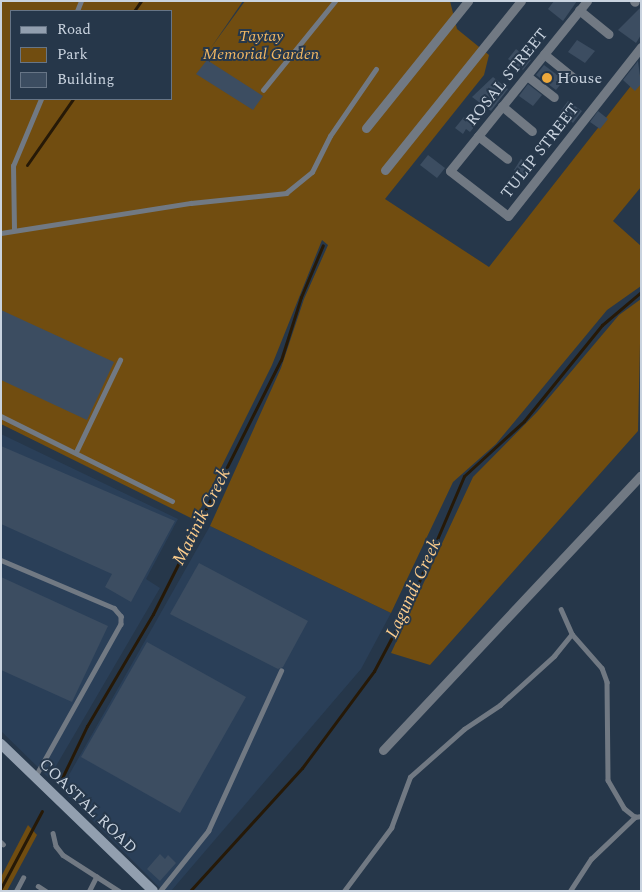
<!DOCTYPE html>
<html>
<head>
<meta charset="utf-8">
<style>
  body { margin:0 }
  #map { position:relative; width:642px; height:892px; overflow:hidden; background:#26374a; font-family:Spectral,serif }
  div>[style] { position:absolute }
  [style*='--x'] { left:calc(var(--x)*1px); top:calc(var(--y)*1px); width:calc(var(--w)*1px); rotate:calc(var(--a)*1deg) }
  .built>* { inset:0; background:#2a3f58 }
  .green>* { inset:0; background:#714d10 }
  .stream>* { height:3px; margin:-1.5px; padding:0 1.5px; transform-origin:1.5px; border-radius:1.5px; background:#261907 }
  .building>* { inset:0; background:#3c4d61 }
  .lane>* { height:4.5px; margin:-2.25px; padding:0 2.25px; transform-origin:2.25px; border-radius:2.25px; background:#717983 }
  .street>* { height:9px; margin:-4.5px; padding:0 4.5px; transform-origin:4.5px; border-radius:4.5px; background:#717983 }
  .secondary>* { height:10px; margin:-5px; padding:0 5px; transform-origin:5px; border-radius:5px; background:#929faf }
  .dots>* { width:14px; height:14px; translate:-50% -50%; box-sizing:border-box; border:2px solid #26374a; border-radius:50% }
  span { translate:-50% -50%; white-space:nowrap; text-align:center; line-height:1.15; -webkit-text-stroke:4px #26374a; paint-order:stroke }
  .park-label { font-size:16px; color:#f1b762; font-style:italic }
  .street-label { font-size:16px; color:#c9d3df }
  .poi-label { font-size:16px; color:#c9d3df }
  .left { translate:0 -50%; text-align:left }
  .water-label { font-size:18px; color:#fbcc8c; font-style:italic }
  .frame { position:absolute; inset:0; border:2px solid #c9d3df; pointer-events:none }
  .legend { position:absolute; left:10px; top:10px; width:162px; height:90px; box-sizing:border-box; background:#26374a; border:1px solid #677586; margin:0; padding:6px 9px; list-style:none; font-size:15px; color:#c9d3df }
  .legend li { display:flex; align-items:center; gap:10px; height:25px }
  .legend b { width:25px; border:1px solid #677586 }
</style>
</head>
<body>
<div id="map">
  <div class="built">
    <div style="clip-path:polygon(1px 434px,178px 519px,146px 579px,160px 588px,49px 778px,1px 731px)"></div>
    <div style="clip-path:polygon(210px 526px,391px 613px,361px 669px,171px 891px,163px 891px,61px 789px)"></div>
  </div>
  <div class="green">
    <div style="clip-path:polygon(evenodd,1px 1px,243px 1px,210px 49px,245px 1px,450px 1px,457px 29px,489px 55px,484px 75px,385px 199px,489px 267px,641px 73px,641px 187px,613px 221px,641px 246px,641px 286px,607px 310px,496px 444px,453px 482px,391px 613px,210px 526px,281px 368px,304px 299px,328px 245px,322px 240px,272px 365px,195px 520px,1px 424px,1px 1px,11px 11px,171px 11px,171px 99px,11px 99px,11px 11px)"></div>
    <div style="clip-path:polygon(641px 299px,638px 431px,430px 665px,391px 653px,473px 477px,537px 412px,619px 315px)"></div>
    <div style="clip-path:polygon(28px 825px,37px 835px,7px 891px,1px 891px,1px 877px)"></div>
  </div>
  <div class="stream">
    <div style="--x:134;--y:11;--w:12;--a:-55"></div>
    <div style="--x:27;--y:165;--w:80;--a:-55.1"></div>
    <div style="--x:61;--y:780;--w:60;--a:-64.3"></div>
    <div style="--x:87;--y:726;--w:130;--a:-59.5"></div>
    <div style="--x:153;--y:614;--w:284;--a:-63.3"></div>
    <div style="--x:281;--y:360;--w:66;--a:-72.4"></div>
    <div style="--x:301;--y:297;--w:56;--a:-67.1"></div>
    <div style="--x:1;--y:888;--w:87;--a:-62"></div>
    <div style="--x:190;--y:891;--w:166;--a:-47.7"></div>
    <div style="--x:302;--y:768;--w:121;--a:-53.4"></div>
    <div style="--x:374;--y:671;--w:75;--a:-62.1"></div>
    <div style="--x:409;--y:605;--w:140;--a:-66.9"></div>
    <div style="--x:464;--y:476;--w:81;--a:-42.5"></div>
    <div style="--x:524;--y:421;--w:124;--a:-50.9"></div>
    <div style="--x:602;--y:325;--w:51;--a:-40.2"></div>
  </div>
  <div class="building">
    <div style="clip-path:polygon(554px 1px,577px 1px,563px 21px,548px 9px)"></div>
    <div style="clip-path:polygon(641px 7px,641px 35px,636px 43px,618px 30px)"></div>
    <div style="clip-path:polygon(577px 40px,595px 51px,585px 63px,568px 52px)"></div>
    <div style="clip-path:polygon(516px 49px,531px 60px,523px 70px,508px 59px)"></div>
    <div style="clip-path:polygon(207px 60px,263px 96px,253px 110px,196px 74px)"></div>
    <div style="clip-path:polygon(638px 61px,641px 84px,635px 91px,623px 80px)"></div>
    <div style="clip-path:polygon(544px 65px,564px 80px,556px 90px,536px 75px)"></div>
    <div style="clip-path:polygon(493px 77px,508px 89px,491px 111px,472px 97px)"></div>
    <div style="clip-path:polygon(528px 84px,542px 95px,533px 106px,519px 96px)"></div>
    <div style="clip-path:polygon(568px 101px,582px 111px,573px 123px,560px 112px)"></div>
    <div style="clip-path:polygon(598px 111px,608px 119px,600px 129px,590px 122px)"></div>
    <div style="clip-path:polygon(464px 117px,475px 126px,470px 132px,466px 129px,463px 134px,455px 128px)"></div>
    <div style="clip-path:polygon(428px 155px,445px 168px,437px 178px,420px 165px)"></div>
    <div style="clip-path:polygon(521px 159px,533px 168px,524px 178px,514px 170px)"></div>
    <div style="clip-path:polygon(1px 310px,114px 362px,87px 420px,1px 380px)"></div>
    <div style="clip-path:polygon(1px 446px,175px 521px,131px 602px,105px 587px,112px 574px,1px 524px)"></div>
    <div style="clip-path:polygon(199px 563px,308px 621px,283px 667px,278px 669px,170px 614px)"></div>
    <div style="clip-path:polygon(1px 577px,108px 626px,72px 702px,1px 670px)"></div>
    <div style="clip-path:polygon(147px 642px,246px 697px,180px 813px,81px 757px)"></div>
    <div style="clip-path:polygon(160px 854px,165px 859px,168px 855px,176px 863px,160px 881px,147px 869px)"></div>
  </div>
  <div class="lane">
    <div style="--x:77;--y:11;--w:11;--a:-68"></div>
    <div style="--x:263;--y:90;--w:114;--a:-51"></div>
    <div style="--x:14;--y:229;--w:63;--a:-90.9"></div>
    <div style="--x:13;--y:166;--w:73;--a:-67.3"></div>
    <div style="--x:1;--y:233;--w:192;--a:-9"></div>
    <div style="--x:191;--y:203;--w:96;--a:-6"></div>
    <div style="--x:286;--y:193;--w:33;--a:-39"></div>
    <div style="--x:312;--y:172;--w:40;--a:-63.4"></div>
    <div style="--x:330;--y:136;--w:81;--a:-55.5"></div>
    <div style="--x:1;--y:416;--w:191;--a:26.4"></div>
    <div style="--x:76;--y:452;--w:102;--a:-64.4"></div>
    <div style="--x:1;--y:560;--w:123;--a:23"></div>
    <div style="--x:114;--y:608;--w:11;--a:49"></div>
    <div style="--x:121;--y:616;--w:8;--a:90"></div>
    <div style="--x:121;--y:624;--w:174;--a:119.2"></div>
    <div style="--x:561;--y:609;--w:27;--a:66"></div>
    <div style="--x:572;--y:634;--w:45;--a:48.6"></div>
    <div style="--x:602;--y:668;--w:15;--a:70"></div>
    <div style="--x:607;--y:682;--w:98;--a:89.4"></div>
    <div style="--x:608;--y:780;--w:32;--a:60"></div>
    <div style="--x:624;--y:808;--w:14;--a:39"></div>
    <div style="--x:635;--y:817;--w:6;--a:-9"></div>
    <div style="--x:53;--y:833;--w:13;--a:77"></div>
    <div style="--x:56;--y:846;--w:11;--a:52"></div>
    <div style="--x:63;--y:855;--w:67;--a:32.7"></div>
    <div style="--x:1;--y:842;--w:3;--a:45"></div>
    <div style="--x:38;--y:886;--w:9;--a:32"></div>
    <div style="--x:16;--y:891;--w:15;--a:-62"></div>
    <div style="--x:89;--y:891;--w:16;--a:-63"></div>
    <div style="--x:160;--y:891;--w:77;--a:-51.3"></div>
    <div style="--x:208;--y:831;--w:176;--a:-65.5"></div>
    <div style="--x:344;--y:891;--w:79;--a:-53.3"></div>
    <div style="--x:391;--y:828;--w:54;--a:-69.6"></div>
    <div style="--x:410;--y:777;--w:72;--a:-41.6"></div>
    <div style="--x:464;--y:729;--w:43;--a:-33.7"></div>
    <div style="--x:500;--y:705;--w:73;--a:-42.2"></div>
    <div style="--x:554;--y:656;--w:28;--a:-51"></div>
    <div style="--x:570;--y:891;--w:38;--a:-57"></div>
    <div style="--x:591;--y:859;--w:61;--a:-43.7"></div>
  </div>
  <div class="street">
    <div style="--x:587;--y:1;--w:218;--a:128.9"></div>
    <div style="--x:450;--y:171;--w:73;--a:37.8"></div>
    <div style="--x:508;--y:216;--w:215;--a:-51.8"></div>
    <div style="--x:634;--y:1;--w:1;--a:45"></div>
    <div style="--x:579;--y:10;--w:38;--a:39"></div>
    <div style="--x:544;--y:54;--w:40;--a:39"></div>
    <div style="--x:527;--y:76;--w:34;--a:38"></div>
    <div style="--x:502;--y:106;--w:39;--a:40"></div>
    <div style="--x:366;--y:128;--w:163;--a:-51.2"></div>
    <div style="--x:478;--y:136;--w:37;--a:38"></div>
    <div style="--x:385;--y:170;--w:217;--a:-51.2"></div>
    <div style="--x:383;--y:750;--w:377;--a:-46.8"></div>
  </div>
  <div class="secondary">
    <div style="--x:1;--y:744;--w:211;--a:44"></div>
  </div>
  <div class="dots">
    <div style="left:547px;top:78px;background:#eda83b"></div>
  </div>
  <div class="park-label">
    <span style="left:261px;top:45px">Taytay<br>Memorial Garden</span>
  </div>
  <div class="street-label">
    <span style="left:507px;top:77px;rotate:-51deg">ROSAL STREET</span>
    <span style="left:540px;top:151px;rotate:-52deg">TULIP STREET</span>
    <span style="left:88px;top:806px;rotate:44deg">COASTAL ROAD</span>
  </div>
  <div class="poi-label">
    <span class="left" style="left:557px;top:78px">House</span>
  </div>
  <div class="water-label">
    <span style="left:202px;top:517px;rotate:-63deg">Matinik Creek</span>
    <span style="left:414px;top:589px;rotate:-65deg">Lagundi Creek</span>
  </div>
  <div class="frame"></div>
  <ul class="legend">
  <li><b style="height:6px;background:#929faf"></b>Road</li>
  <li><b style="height:14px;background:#714d10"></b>Park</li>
  <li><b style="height:14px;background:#3c4d61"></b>Building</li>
  </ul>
</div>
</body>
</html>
